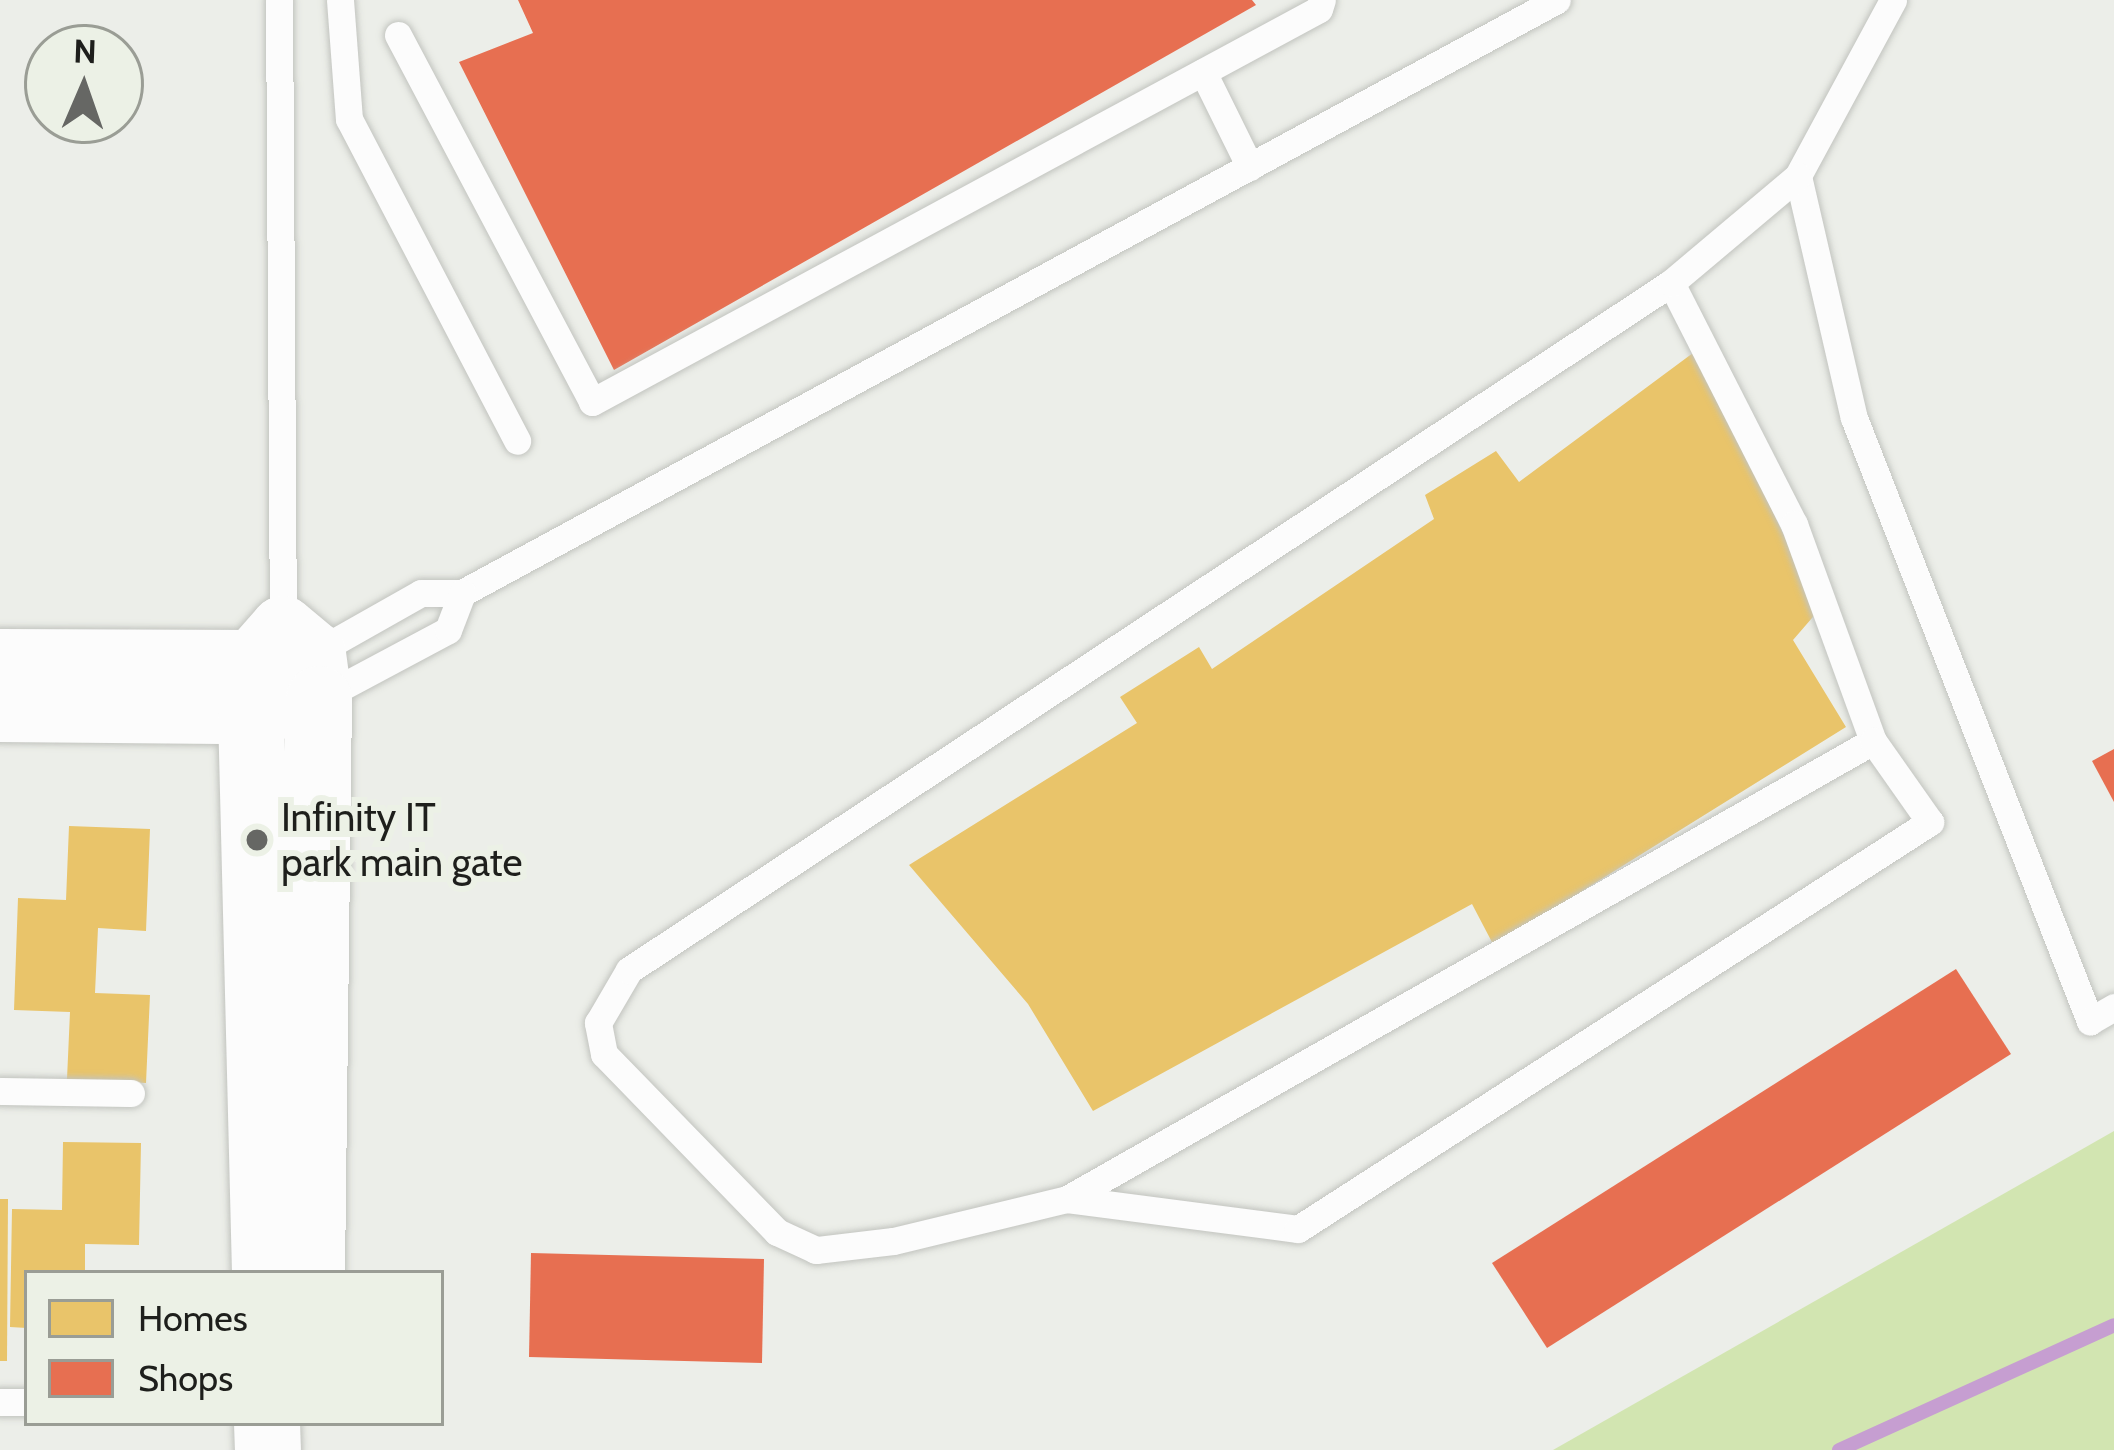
<!DOCTYPE html>
<html>
<head>
<meta charset="utf-8">
<style>
  body { margin:0 }
  #map { position:relative; width:2114px; height:1450px; overflow:hidden; background:#eceee9; font-family:Cabin,sans-serif }
  div>[style] { position:absolute }
  [style*='--x'] { left:calc(var(--x)*1px); top:calc(var(--y)*1px); width:calc(var(--w)*1px); rotate:calc(var(--a)*1deg) }
  .green>* { inset:0; background:#d2e5b1 }
  .homes>* { inset:0; background:#e9c46a }
  .shops>* { inset:0; background:#e76f51 }
  .stream>* { height:14px; margin:-7px; padding:0 7px; transform-origin:7px; border-radius:7px; background:#c69ed1 }
  .roads { filter:drop-shadow(0 0 3px #c2c4bf) drop-shadow(0 0 3px #c2c4bf) }
  .service>* { height:27px; margin:-13.5px; padding:0 13.5px; transform-origin:13.5px; border-radius:13.5px; background:#fcfcfc }
  .secondary>* { height:66px; margin:-33px; padding:0 33px; transform-origin:33px; border-radius:33px; background:#fcfcfc }
  .dots>* { width:33px; height:33px; translate:-50% -50%; box-sizing:border-box; border:6px solid #ecf1e6; border-radius:50% }
  span { translate:-50% -50%; white-space:nowrap; text-align:center; line-height:1.15; -webkit-text-stroke:12px #ecf1e6; paint-order:stroke }
  .poi-label { font-size:39px; color:#1e1f1c }
  .left { translate:0 -50%; text-align:left }
  .legend { position:absolute; left:24px; top:1270px; width:420px; height:156px; box-sizing:border-box; background:#ecf1e6; border:3px solid #9a9d95; margin:0; padding:15px 21px; list-style:none; font-size:36px; color:#1e1f1c }
  .legend li { display:flex; align-items:center; gap:24px; height:60px }
  .legend b { width:60px; border:3px solid #9a9d95 }
  .north { position:absolute; left:24px; top:24px; width:120px; height:120px; box-sizing:border-box; background:#ecf1e6; border:3px solid #9a9d95; border-radius:50%; rotate:2deg; font-size:33px; font-weight:700; line-height:48px; text-align:center; color:#1e1f1c }
  .north::after { content:''; display:block; margin:auto; width:42px; height:54px; background:#666764; clip-path:polygon(50% 0,100% 100%,50% 72%,0 100%) }
</style>
</head>
<body>
<div id="map">
  <div class="green">
    <div style="clip-path:polygon(2114px 1131px,2114px 1450px,1553px 1450px)"></div>
  </div>
  <div class="homes">
    <div style="clip-path:polygon(1697px 350px,1794px 557px,1825px 603px,1793px 640px,1846px 727px,1494px 946px,1472px 904px,1093px 1111px,1028px 1004px,909px 865px,1137px 723px,1120px 697px,1199px 647px,1212px 669px,1434px 519px,1425px 495px,1496px 451px,1519px 482px)"></div>
    <div style="clip-path:polygon(69px 826px,150px 829px,146px 931px,98px 928px,95px 993px,150px 995px,146px 1083px,67px 1079px,70px 1012px,14px 1010px,18px 898px,66px 900px)"></div>
    <div style="clip-path:polygon(63px 1142px,141px 1143px,139px 1245px,85px 1244px,85px 1273px,27px 1273px,27px 1328px,10px 1327px,12px 1209px,62px 1210px)"></div>
    <div style="clip-path:polygon(0 1199px,8px 1199px,7px 1361px,0 1361px)"></div>
  </div>
  <div class="shops">
    <div style="clip-path:polygon(518px 0,1252px 0,1256px 5px,614px 370px,459px 62px,533px 33px)"></div>
    <div style="clip-path:polygon(2114px 749px,2114px 802px,2092px 761px)"></div>
    <div style="clip-path:polygon(1956px 969px,2011px 1054px,1547px 1348px,1492px 1263px)"></div>
    <div style="clip-path:polygon(531px 1253px,764px 1259px,762px 1363px,529px 1357px)"></div>
  </div>
  <div class="stream">
    <div style="--x:1839;--y:1450;--w:302;--a:-24.4"></div>
  </div>
  <div class="roads">
    <div class="service">
      <div style="--x:279;--y:0;--w:629;--a:89.64"></div>
      <div style="--x:340;--y:0;--w:119;--a:85.7"></div>
      <div style="--x:349;--y:119;--w:363;--a:62.4"></div>
      <div style="--x:1893;--y:0;--w:200;--a:118.4"></div>
      <div style="--x:1798;--y:176;--w:248;--a:77"></div>
      <div style="--x:1854;--y:418;--w:648;--a:68.63"></div>
      <div style="--x:2090;--y:1021;--w:28;--a:-30"></div>
      <div style="--x:398;--y:35;--w:415;--a:62.1"></div>
      <div style="--x:592;--y:402;--w:826;--a:-28.39"></div>
      <div style="--x:1319;--y:9;--w:9;--a:-72"></div>
      <div style="--x:1203;--y:72;--w:106;--a:63.7"></div>
      <div style="--x:1671;--y:283;--w:271;--a:63"></div>
      <div style="--x:1794;--y:524;--w:231;--a:70"></div>
      <div style="--x:1873;--y:741;--w:927;--a:150.39"></div>
      <div style="--x:1067;--y:1199;--w:179;--a:166.4"></div>
      <div style="--x:893;--y:1241;--w:78;--a:173.3"></div>
      <div style="--x:816;--y:1250;--w:43;--a:-155.2"></div>
      <div style="--x:777;--y:1232;--w:248;--a:-134.2"></div>
      <div style="--x:604;--y:1054;--w:32;--a:-101"></div>
      <div style="--x:598;--y:1023;--w:61;--a:-59.7"></div>
      <div style="--x:629;--y:970;--w:1248;--a:-33.4"></div>
      <div style="--x:1671;--y:283;--w:166;--a:-40.1"></div>
      <div style="--x:313;--y:654;--w:124;--a:-29.5"></div>
      <div style="--x:421;--y:593;--w:41;--a:0"></div>
      <div style="--x:462;--y:593;--w:1245;--a:-28.44"></div>
      <div style="--x:319;--y:699;--w:146;--a:-28.1"></div>
      <div style="--x:448;--y:630;--w:40;--a:-69"></div>
      <div style="--x:0;--y:1091;--w:131;--a:0.9"></div>
      <div style="--x:1067;--y:1199;--w:233;--a:7.4"></div>
      <div style="--x:1298;--y:1229;--w:752;--a:-32.78"></div>
      <div style="--x:1930;--y:822;--w:99;--a:-125.1"></div>
      <div style="--x:0;--y:1402;--w:27;--a:0"></div>
    </div>
    <div class="secondary">
      <div style="--x:0;--y:662;--w:253;--a:0.2"></div>
      <div style="--x:253;--y:663;--w:46;--a:-8.8"></div>
      <div style="--x:0;--y:709;--w:251;--a:0.5"></div>
      <div style="--x:251;--y:711;--w:46;--a:-10.1"></div>
      <div style="--x:265;--y:1273;--w:562;--a:-91.43"></div>
      <div style="--x:251;--y:711;--w:48;--a:-87.6"></div>
      <div style="--x:253;--y:663;--w:45;--a:-48.6"></div>
      <div style="--x:283;--y:629;--w:39;--a:40"></div>
      <div style="--x:313;--y:654;--w:45;--a:82.4"></div>
      <div style="--x:319;--y:699;--w:574;--a:90.7"></div>
      <div style="--x:267;--y:1423;--w:27;--a:88"></div>
    </div>
  </div>
  <div class="dots">
    <div style="left:257px;top:840px;background:#666764"></div>
  </div>
  <div class="poi-label">
    <span class="left" style="left:281px;top:840px">Infinity IT<br>park main gate</span>
  </div>
  <ul class="legend">
  <li><b style="height:33px;background:#e9c46a"></b>Homes</li>
  <li><b style="height:33px;background:#e76f51"></b>Shops</li>
  </ul>
  <div class="north">N</div>
</div>
</body>
</html>
